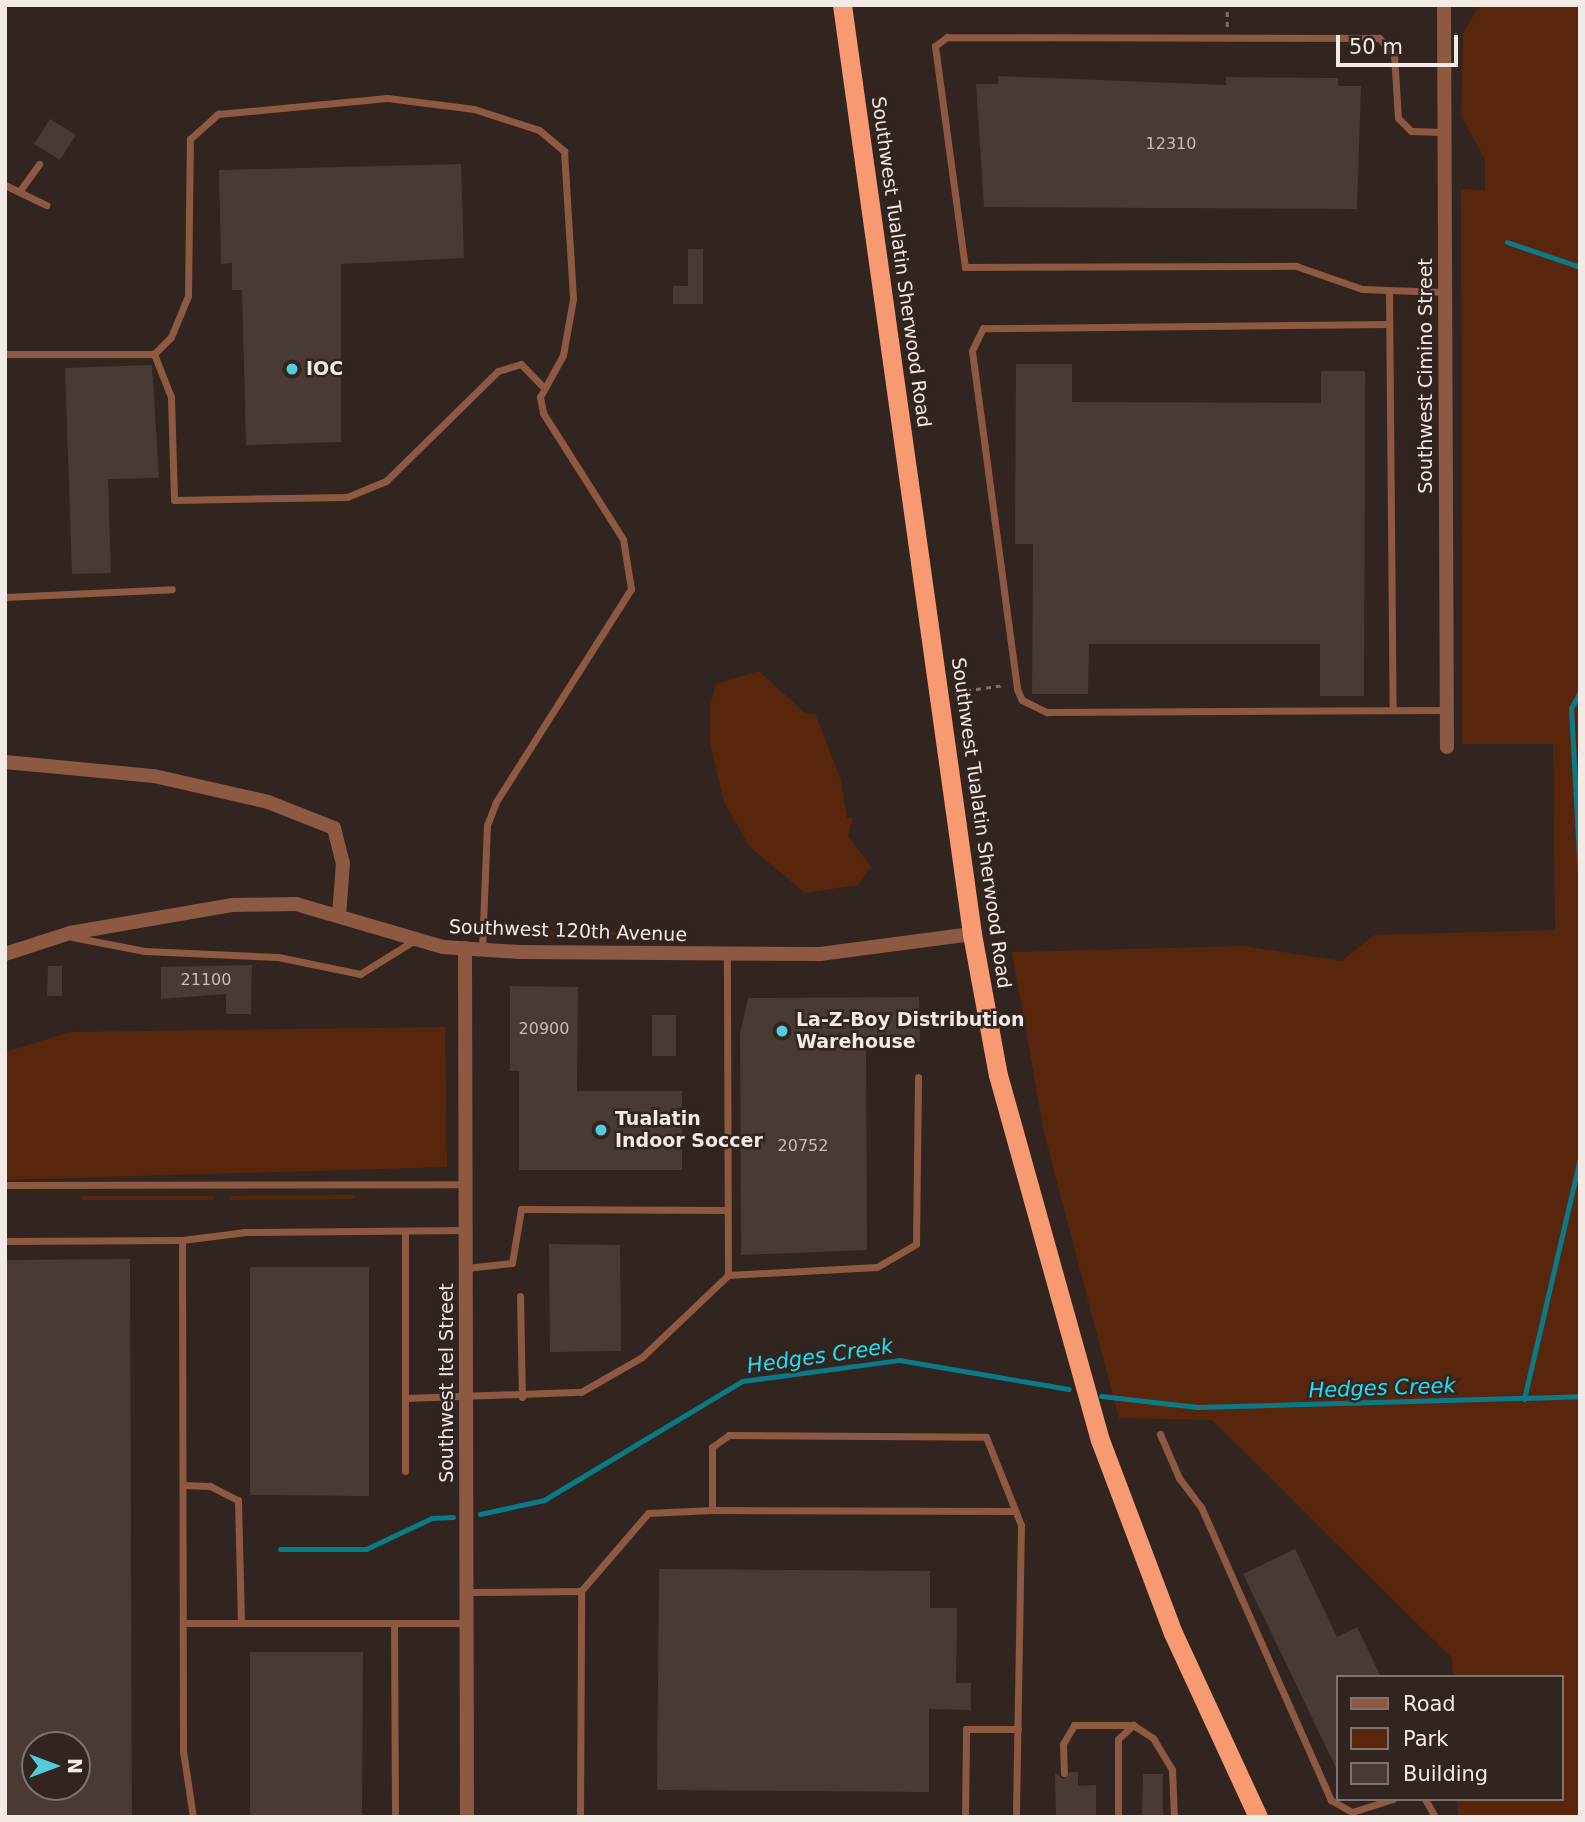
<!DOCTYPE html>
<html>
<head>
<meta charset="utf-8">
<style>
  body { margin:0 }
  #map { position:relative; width:1585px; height:1822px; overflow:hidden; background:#32241e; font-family:"DejaVu Sans",sans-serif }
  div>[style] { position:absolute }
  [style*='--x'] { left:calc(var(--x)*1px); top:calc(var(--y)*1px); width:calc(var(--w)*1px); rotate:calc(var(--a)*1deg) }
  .green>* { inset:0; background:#58260d }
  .stream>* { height:5px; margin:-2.5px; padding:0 2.5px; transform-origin:2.5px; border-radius:2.5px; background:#0b7a87 }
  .building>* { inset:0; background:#493a33 }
  .path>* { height:2.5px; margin-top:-1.25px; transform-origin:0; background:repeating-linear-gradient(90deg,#7c6f6a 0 5px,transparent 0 10px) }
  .service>* { height:7px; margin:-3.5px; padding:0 3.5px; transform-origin:3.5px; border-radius:3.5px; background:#8d5942 }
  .minor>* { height:14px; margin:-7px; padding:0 7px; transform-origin:7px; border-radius:7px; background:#8d5942 }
  .trunk>* { height:19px; margin:-9.5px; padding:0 9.5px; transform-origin:9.5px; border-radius:9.5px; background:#f79a71 }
  .dots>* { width:19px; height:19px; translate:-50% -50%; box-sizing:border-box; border:4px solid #32241e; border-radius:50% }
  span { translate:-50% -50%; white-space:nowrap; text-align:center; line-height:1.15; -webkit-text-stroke:5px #32241e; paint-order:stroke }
  .number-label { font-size:16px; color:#c8bdb8 }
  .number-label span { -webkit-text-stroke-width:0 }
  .street-label { font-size:19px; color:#f3e9e5 }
  .poi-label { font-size:19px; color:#f3e9e5; font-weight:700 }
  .left { translate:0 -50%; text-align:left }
  .water-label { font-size:21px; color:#19e2f9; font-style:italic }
  .frame { position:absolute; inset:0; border:7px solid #f3e9e5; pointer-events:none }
  .legend { position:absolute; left:1336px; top:1675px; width:228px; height:126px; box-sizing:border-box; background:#32241e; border:2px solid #7f736e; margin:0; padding:9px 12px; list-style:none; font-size:21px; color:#f3e9e5 }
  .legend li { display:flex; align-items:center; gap:14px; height:35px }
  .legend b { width:35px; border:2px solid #7f736e }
  .north { position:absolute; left:21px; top:1731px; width:70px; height:70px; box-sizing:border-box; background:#32241e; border:2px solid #7f736e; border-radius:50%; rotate:90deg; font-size:19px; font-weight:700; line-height:28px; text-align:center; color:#f3e9e5 }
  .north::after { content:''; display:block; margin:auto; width:24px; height:32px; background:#53cbdb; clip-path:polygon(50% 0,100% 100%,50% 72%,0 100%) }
  .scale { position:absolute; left:1336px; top:35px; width:122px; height:32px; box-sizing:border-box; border:4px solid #f3e9e5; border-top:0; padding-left:9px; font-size:21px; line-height:24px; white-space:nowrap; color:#f3e9e5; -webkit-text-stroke:5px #32241e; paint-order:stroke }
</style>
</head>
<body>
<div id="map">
  <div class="green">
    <div style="clip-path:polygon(1479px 6px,1580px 6px,1580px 1817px,1458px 1817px,1457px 1799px,1562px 1799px,1562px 1677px,1453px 1677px,1452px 1658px,1212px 1420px,1119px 1418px,1044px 1133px,1012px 952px,1243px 946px,1342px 961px,1374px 935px,1555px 930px,1553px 744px,1462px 744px,1461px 189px,1485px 190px,1485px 160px,1461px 115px,1463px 33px)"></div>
    <div style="clip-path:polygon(759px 671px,806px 714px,815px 713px,841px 780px,847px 818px,853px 818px,848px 836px,871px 867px,858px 885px,805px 893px,750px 847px,724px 802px,710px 743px,710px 706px,716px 684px)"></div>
    <div style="clip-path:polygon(571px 931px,687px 933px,687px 935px,518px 935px)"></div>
    <div style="clip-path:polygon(445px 1027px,447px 1167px,5px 1180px,5px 1052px,70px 1032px)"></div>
    <div style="clip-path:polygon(355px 1195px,355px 1199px,230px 1200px,230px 1196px)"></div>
    <div style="clip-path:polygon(82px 1196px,213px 1196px,213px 1200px,82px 1200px)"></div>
  </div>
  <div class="stream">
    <div style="--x:1507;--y:242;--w:77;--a:18.9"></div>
    <div style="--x:1580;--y:692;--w:18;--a:119"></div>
    <div style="--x:1571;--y:708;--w:168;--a:86.9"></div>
    <div style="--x:1101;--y:1396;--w:97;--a:6.5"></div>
    <div style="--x:1197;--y:1407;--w:383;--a:-1.6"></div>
    <div style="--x:1524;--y:1399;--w:246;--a:-76.9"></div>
    <div style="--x:480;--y:1514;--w:66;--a:-12.3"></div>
    <div style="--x:544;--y:1500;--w:231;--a:-31"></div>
    <div style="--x:742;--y:1381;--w:158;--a:-7.6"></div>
    <div style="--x:899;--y:1360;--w:172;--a:9.7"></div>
    <div style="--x:280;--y:1549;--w:86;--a:0"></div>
    <div style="--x:366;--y:1549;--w:73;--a:-25.2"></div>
    <div style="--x:432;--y:1518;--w:21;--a:-3"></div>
  </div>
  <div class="building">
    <div style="clip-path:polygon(998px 76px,1226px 85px,1226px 77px,1338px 78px,1338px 86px,1361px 86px,1357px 209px,984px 207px,976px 84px,998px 84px)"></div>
    <div style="clip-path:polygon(50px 119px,76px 135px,60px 160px,34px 144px)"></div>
    <div style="clip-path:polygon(461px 164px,464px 258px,341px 264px,341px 442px,246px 445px,242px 290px,232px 290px,232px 263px,221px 264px,219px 170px)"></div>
    <div style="clip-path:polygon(688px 249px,703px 249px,703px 304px,673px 304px,673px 286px,688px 286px)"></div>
    <div style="clip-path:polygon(1016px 364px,1072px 364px,1072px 402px,1321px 403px,1321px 371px,1365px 371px,1364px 696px,1320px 696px,1320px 644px,1089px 644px,1088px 694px,1032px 694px,1033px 544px,1015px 544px)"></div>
    <div style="clip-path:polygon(152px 365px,159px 478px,108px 479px,111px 573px,72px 574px,65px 368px)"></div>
    <div style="clip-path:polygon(252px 965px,251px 1014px,226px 1014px,226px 994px,161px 999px,161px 967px)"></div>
    <div style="clip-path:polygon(48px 966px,62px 966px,62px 996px,47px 996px)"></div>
    <div style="clip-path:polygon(510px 986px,578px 987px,577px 1091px,682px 1091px,682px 1170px,519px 1170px,519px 1071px,510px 1071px)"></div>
    <div style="clip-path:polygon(919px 997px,920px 1042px,866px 1042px,867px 1250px,741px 1255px,740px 1034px,748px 998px)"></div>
    <div style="clip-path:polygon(652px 1015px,676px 1015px,676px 1056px,652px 1056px)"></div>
    <div style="clip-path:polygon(549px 1244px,620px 1245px,621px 1351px,550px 1352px)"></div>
    <div style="clip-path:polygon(evenodd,130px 1259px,132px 1817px,5px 1817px,5px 1260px,130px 1259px,35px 1745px,77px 1745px,77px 1787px,35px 1787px,35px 1745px)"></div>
    <div style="clip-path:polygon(250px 1267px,369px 1267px,369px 1496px,250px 1495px)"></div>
    <div style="clip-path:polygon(1295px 1549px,1337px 1637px,1357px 1627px,1381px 1677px,1338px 1677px,1338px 1772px,1243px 1574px)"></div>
    <div style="clip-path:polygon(659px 1569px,930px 1571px,930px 1608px,957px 1608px,956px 1683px,971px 1683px,971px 1710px,929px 1709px,929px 1792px,657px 1790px)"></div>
    <div style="clip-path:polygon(250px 1652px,363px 1652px,362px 1817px,250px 1817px)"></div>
    <div style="clip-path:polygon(1070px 1772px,1078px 1772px,1078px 1786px,1096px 1785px,1096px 1817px,1056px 1817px,1055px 1773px,1064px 1779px)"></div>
    <div style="clip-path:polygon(1143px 1774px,1163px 1774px,1163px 1817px,1142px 1817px)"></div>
  </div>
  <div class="path">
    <div style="--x:1227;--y:27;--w:22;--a:-90"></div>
    <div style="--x:956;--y:692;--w:49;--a:-8.3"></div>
  </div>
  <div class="service">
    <div style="--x:1443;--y:132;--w:32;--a:-178"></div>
    <div style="--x:1411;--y:131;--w:18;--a:-135"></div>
    <div style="--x:1398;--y:118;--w:63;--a:-93.6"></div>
    <div style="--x:1394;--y:55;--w:23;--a:-131"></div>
    <div style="--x:1379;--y:38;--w:432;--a:-179.9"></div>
    <div style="--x:947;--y:37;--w:15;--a:143"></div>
    <div style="--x:935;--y:46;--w:223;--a:82.3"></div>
    <div style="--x:965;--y:267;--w:331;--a:-0.2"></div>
    <div style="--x:1296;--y:266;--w:70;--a:19.2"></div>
    <div style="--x:1362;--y:289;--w:82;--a:2.1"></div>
    <div style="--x:5;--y:185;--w:46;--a:26"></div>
    <div style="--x:21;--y:189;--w:31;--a:-54"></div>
    <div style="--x:1389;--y:293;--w:417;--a:89.5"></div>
    <div style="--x:1389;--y:324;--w:406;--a:179.4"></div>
    <div style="--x:983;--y:328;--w:25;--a:116"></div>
    <div style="--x:972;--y:351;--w:341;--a:82.4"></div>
    <div style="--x:1017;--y:689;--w:12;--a:66"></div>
    <div style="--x:1022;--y:700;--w:28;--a:26"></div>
    <div style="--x:1047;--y:712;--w:400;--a:-0.3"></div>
    <div style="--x:5;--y:354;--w:149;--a:0"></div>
    <div style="--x:154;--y:354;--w:46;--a:68.4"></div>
    <div style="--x:171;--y:397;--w:103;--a:88.3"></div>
    <div style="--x:174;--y:500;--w:173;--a:-1"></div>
    <div style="--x:347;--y:497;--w:42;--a:-22.3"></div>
    <div style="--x:386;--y:481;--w:157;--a:-44.5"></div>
    <div style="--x:498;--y:371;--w:24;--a:-17"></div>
    <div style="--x:521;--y:364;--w:30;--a:46"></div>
    <div style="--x:154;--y:354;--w:24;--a:-45"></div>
    <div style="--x:171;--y:337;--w:44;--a:-67.5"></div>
    <div style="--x:188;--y:296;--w:157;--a:-89.3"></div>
    <div style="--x:190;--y:139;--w:38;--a:-42"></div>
    <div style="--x:218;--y:114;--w:170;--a:-5.4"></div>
    <div style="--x:387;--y:98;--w:88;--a:7.2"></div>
    <div style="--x:474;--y:109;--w:68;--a:17.9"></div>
    <div style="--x:539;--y:130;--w:33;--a:40"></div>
    <div style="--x:564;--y:151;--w:148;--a:86.5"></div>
    <div style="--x:573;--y:299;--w:57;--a:100.1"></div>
    <div style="--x:563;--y:355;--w:48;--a:118.7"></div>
    <div style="--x:540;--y:397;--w:16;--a:79"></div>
    <div style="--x:543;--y:413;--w:149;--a:57.6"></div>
    <div style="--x:623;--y:539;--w:51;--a:80.9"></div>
    <div style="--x:631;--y:589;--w:252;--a:122.4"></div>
    <div style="--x:496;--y:802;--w:25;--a:111"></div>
    <div style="--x:487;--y:825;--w:124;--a:92.3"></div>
    <div style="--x:5;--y:597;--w:167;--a:-2.7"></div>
    <div style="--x:72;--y:937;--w:74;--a:10.9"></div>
    <div style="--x:145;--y:951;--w:133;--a:2.6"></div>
    <div style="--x:278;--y:957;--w:84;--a:11.7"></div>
    <div style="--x:360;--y:974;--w:65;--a:-31.7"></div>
    <div style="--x:5;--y:1185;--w:461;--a:-0.1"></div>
    <div style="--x:405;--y:1231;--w:240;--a:90"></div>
    <div style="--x:5;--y:1241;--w:177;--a:-0.3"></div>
    <div style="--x:466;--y:1268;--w:46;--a:-6.2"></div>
    <div style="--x:512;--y:1263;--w:55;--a:-80.5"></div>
    <div style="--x:521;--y:1209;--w:206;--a:0.3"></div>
    <div style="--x:728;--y:1275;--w:149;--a:-3.1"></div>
    <div style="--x:877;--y:1267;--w:45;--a:-30.5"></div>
    <div style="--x:916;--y:1244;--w:167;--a:-89.3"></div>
    <div style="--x:520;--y:1296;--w:101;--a:88.9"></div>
    <div style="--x:405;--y:1398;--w:176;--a:-2"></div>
    <div style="--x:581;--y:1392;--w:70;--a:-29.8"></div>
    <div style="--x:642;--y:1357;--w:119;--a:-43.6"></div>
    <div style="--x:728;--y:1275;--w:320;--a:-90.2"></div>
    <div style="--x:1160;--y:1434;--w:48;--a:66.6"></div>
    <div style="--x:1179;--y:1478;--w:36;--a:53"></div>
    <div style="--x:1201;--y:1507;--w:321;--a:66.1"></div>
    <div style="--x:1331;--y:1800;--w:24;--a:30"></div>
    <div style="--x:1352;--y:1812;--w:43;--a:-17.6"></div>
    <div style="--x:183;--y:1485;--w:27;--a:2"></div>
    <div style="--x:210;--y:1486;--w:31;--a:27"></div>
    <div style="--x:238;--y:1500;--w:123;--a:88.6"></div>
    <div style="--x:712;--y:1510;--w:303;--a:0.2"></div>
    <div style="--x:467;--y:1592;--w:114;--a:-0.5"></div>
    <div style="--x:183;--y:1623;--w:283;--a:0"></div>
    <div style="--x:394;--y:1623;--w:194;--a:89.7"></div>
    <div style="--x:1064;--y:1773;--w:29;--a:-92"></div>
    <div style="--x:1063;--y:1744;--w:22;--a:-60"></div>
    <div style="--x:1074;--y:1725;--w:55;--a:0"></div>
    <div style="--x:1425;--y:1799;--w:21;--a:61"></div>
    <div style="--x:193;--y:1817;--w:67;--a:-98.6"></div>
    <div style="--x:183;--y:1751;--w:511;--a:-90.11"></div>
    <div style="--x:182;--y:1240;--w:64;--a:-7.2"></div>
    <div style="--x:245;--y:1232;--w:221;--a:-0.5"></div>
    <div style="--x:580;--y:1817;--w:226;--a:-89.7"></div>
    <div style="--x:581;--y:1591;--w:103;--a:-49.3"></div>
    <div style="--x:648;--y:1513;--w:64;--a:-2.7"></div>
    <div style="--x:712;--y:1510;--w:63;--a:-90"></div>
    <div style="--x:712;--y:1447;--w:21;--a:-35"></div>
    <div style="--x:729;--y:1435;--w:257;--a:0.4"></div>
    <div style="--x:986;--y:1437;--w:95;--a:68.3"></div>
    <div style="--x:1021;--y:1525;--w:292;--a:91"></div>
    <div style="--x:965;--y:1817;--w:88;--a:-89.3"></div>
    <div style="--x:966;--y:1729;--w:52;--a:0"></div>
    <div style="--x:1118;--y:1817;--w:78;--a:-90"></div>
    <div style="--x:1118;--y:1739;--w:21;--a:-43"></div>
    <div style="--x:1133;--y:1725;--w:24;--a:33"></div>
    <div style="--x:1153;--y:1738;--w:37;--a:59"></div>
    <div style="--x:1172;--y:1770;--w:47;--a:87.6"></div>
  </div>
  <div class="minor">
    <div style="--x:1444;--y:5;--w:742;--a:89.77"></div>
    <div style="--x:5;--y:762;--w:150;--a:5.4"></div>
    <div style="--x:154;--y:776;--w:117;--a:12.8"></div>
    <div style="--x:268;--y:802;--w:71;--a:21.5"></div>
    <div style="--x:334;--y:828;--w:36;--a:76"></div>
    <div style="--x:343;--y:863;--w:53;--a:94.3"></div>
    <div style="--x:465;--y:948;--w:869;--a:89.87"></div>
    <div style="--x:5;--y:954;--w:68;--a:-17.9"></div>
    <div style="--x:70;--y:933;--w:164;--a:-9.8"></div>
    <div style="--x:232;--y:905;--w:64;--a:-0.9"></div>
    <div style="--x:296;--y:904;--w:153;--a:16.3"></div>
    <div style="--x:443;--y:947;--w:76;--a:3.8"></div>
    <div style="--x:519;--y:952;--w:301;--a:0.4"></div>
    <div style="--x:820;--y:954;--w:153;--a:-7.5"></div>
  </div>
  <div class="trunk">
    <div style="--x:842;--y:5;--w:938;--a:82.03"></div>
    <div style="--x:972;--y:934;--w:143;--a:79.6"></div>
    <div style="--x:998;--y:1075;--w:379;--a:74.4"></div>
    <div style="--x:1100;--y:1440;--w:206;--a:69.3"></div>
    <div style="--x:1173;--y:1633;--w:203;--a:65.2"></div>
  </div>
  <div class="dots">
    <div style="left:292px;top:369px;background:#53cbdb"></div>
    <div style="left:782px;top:1031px;background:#53cbdb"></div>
    <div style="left:601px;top:1130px;background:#53cbdb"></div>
  </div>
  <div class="number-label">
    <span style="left:1171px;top:144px">12310</span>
    <span style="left:206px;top:980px">21100</span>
    <span style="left:544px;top:1029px">20900</span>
    <span style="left:803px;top:1146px">20752</span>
  </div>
  <div class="street-label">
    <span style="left:901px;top:262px;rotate:82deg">Southwest Tualatin Sherwood Road</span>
    <span style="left:1426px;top:376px;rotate:-90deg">Southwest Cimino Street</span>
    <span style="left:981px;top:823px;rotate:82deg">Southwest Tualatin Sherwood Road</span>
    <span style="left:568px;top:931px;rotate:2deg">Southwest 120th Avenue</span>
    <span style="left:447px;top:1383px;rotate:-90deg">Southwest Itel Street</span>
  </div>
  <div class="poi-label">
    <span class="left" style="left:306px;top:369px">IOC</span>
    <span class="left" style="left:796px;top:1031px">La-Z-Boy Distribution<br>Warehouse</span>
    <span class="left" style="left:615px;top:1130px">Tualatin<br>Indoor Soccer</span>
  </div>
  <div class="water-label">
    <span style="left:820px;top:1356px;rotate:-8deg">Hedges Creek</span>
    <span style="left:1382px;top:1388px;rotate:-2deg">Hedges Creek</span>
  </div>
  <div class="frame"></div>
  <ul class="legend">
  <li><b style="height:9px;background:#8d5942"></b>Road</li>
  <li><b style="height:19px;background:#58260d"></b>Park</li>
  <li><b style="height:19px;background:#493a33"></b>Building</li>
  </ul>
  <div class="north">N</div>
  <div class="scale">50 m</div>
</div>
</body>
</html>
